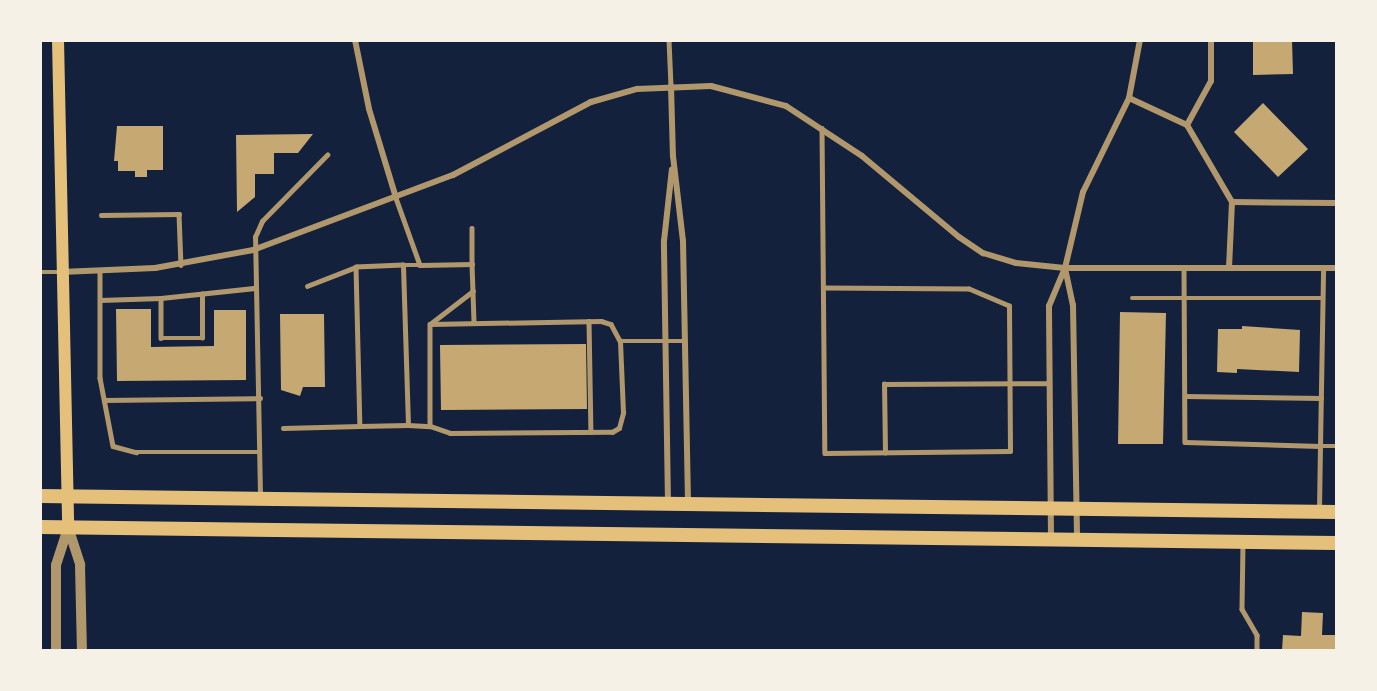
<!DOCTYPE html>
<html>
<head>
<meta charset="utf-8">
<style>
  body { margin:0 }
  #map { position:relative; width:1377px; height:691px; overflow:hidden; background:#14213d; font-family:Overpass,sans-serif }
  div>[style] { position:absolute }
  [style*='--x'] { left:calc(var(--x)*1px); top:calc(var(--y)*1px); width:calc(var(--w)*1px); rotate:calc(var(--a)*1deg) }
  .building>* { inset:0; background:#c6a872 }
  .service>* { height:4.5px; margin:-2.25px; padding:0 2.25px; transform-origin:2.25px; border-radius:2.25px; background:#b1986c }
  .minor>* { height:6px; margin:-3px; padding:0 3px; transform-origin:3px; border-radius:3px; background:#b1986c }
  .tertiary>* { height:10px; margin:-5px; padding:0 5px; transform-origin:5px; border-radius:5px; background:#b1986c }
  .secondary>* { height:12px; margin:-6px; padding:0 6px; transform-origin:6px; border-radius:6px; background:#e5c07b }
  .primary>* { height:14px; margin:-7px; padding:0 7px; transform-origin:7px; border-radius:7px; background:#e5c07b }
  span { translate:-50% -50%; white-space:nowrap; text-align:center; line-height:1.15; -webkit-text-stroke:4.5px #f6f1e7; paint-order:stroke }
  .frame { position:absolute; inset:0; border:42px solid #f6f1e7; pointer-events:none }
</style>
</head>
<body>
<div id="map">
  <div class="building">
    <div style="clip-path:polygon(1253px 40px,1292px 40px,1293px 74px,1253px 75px)"></div>
    <div style="clip-path:polygon(1263px 103px,1308px 149px,1278px 177px,1234px 132px)"></div>
    <div style="clip-path:polygon(117px 126px,163px 126px,163px 170px,147px 170px,147px 177px,135px 177px,135px 171px,118px 171px,118px 161px,114px 161px)"></div>
    <div style="clip-path:polygon(313px 134px,298px 153px,274px 153px,274px 174px,255px 174px,255px 197px,237px 212px,236px 135px)"></div>
    <div style="clip-path:polygon(116px 309px,151px 309px,151px 347px,214px 346px,214px 310px,246px 310px,246px 380px,117px 381px)"></div>
    <div style="clip-path:polygon(1120px 312px,1166px 313px,1163px 444px,1118px 444px)"></div>
    <div style="clip-path:polygon(280px 314px,324px 314px,325px 387px,303px 387px,300px 396px,281px 390px)"></div>
    <div style="clip-path:polygon(1242px 326px,1300px 330px,1299px 372px,1237px 369px,1237px 373px,1217px 372px,1218px 329px,1242px 329px)"></div>
    <div style="clip-path:polygon(586px 344px,587px 409px,441px 410px,440px 345px)"></div>
    <div style="clip-path:polygon(1302px 612px,1323px 613px,1322px 635px,1336px 635px,1336px 650px,1282px 650px,1283px 635px,1301px 636px)"></div>
  </div>
  <div class="service">
    <div style="--x:669;--y:40;--w:46;--a:87.5"></div>
    <div style="--x:822;--y:128;--w:325;--a:89.5"></div>
    <div style="--x:825;--y:453;--w:185;--a:-0.6"></div>
    <div style="--x:1010;--y:451;--w:145;--a:-90.4"></div>
    <div style="--x:1009;--y:306;--w:43;--a:-157"></div>
    <div style="--x:969;--y:289;--w:145;--a:-179.6"></div>
    <div style="--x:396;--y:198;--w:71;--a:70.3"></div>
    <div style="--x:420;--y:265;--w:52;--a:-1.1"></div>
    <div style="--x:472;--y:264;--w:58;--a:88"></div>
    <div style="--x:101;--y:215;--w:78;--a:-0.7"></div>
    <div style="--x:179;--y:214;--w:51;--a:87.8"></div>
    <div style="--x:472;--y:228;--w:36;--a:90"></div>
    <div style="--x:403;--y:265;--w:47;--a:177.6"></div>
    <div style="--x:356;--y:267;--w:159;--a:88.6"></div>
    <div style="--x:360;--y:426;--w:48;--a:-1.2"></div>
    <div style="--x:408;--y:425;--w:160;--a:-91.8"></div>
    <div style="--x:403;--y:265;--w:17;--a:0"></div>
    <div style="--x:1184;--y:267;--w:175;--a:89.7"></div>
    <div style="--x:1185;--y:442;--w:135;--a:1.7"></div>
    <div style="--x:1320;--y:446;--w:178;--a:-89"></div>
    <div style="--x:100;--y:270;--w:108;--a:90"></div>
    <div style="--x:100;--y:378;--w:69;--a:79.2"></div>
    <div style="--x:113;--y:446;--w:24;--a:15"></div>
    <div style="--x:136;--y:452;--w:121;--a:0"></div>
    <div style="--x:40;--y:272;--w:20;--a:0"></div>
    <div style="--x:307;--y:286;--w:53;--a:-21.2"></div>
    <div style="--x:161;--y:298;--w:40;--a:90"></div>
    <div style="--x:161;--y:338;--w:41;--a:0"></div>
    <div style="--x:202;--y:338;--w:44;--a:-90"></div>
    <div style="--x:1132;--y:298;--w:190;--a:0"></div>
    <div style="--x:100;--y:300;--w:61;--a:-1.9"></div>
    <div style="--x:161;--y:298;--w:95;--a:-6.1"></div>
    <div style="--x:589;--y:321;--w:111;--a:89"></div>
    <div style="--x:430;--y:324;--w:171;--a:-1"></div>
    <div style="--x:601;--y:321;--w:10;--a:17"></div>
    <div style="--x:611;--y:324;--w:19;--a:62"></div>
    <div style="--x:430;--y:324;--w:102;--a:90"></div>
    <div style="--x:430;--y:324;--w:54;--a:-37.5"></div>
    <div style="--x:1185;--y:396;--w:136;--a:0.8"></div>
    <div style="--x:104;--y:400;--w:156;--a:-0.7"></div>
    <div style="--x:408;--y:425;--w:22;--a:3"></div>
    <div style="--x:430;--y:426;--w:21;--a:19"></div>
    <div style="--x:450;--y:433;--w:162;--a:-0.4"></div>
    <div style="--x:612;--y:432;--w:8;--a:-30"></div>
    <div style="--x:619;--y:428;--w:16;--a:-75"></div>
    <div style="--x:623;--y:413;--w:72;--a:-92.4"></div>
    <div style="--x:620;--y:341;--w:65;--a:0"></div>
    <div style="--x:283;--y:428;--w:77;--a:-1.5"></div>
    <div style="--x:885;--y:453;--w:69;--a:-90.8"></div>
    <div style="--x:884;--y:384;--w:165;--a:-0.3"></div>
    <div style="--x:260;--y:495;--w:258;--a:-91.1"></div>
    <div style="--x:255;--y:237;--w:17;--a:-66"></div>
    <div style="--x:262;--y:221;--w:93;--a:-45.4"></div>
    <div style="--x:1319;--y:509;--w:63;--a:-89.1"></div>
    <div style="--x:1320;--y:446;--w:16;--a:0"></div>
    <div style="--x:1243;--y:544;--w:65;--a:90.9"></div>
    <div style="--x:1242;--y:609;--w:30;--a:60"></div>
    <div style="--x:1257;--y:635;--w:15;--a:90"></div>
  </div>
  <div class="minor">
    <div style="--x:355;--y:40;--w:70;--a:78.5"></div>
    <div style="--x:369;--y:109;--w:93;--a:73.1"></div>
    <div style="--x:671;--y:86;--w:70;--a:88.4"></div>
    <div style="--x:673;--y:156;--w:86;--a:83.3"></div>
    <div style="--x:683;--y:241;--w:263;--a:88.9"></div>
    <div style="--x:1129;--y:98;--w:64;--a:25"></div>
    <div style="--x:1187;--y:125;--w:89;--a:59.7"></div>
    <div style="--x:1232;--y:202;--w:65;--a:92.6"></div>
    <div style="--x:1187;--y:125;--w:50;--a:-61.4"></div>
    <div style="--x:1211;--y:81;--w:41;--a:-90"></div>
    <div style="--x:1232;--y:202;--w:104;--a:0.6"></div>
    <div style="--x:1065;--y:268;--w:38;--a:78"></div>
    <div style="--x:1073;--y:305;--w:234;--a:89"></div>
    <div style="--x:61;--y:272;--w:94;--a:-2.4"></div>
    <div style="--x:155;--y:268;--w:100;--a:-10.4"></div>
    <div style="--x:253;--y:250;--w:214;--a:-20.6"></div>
    <div style="--x:453;--y:175;--w:156;--a:-27.9"></div>
    <div style="--x:591;--y:102;--w:48;--a:-15.8"></div>
    <div style="--x:637;--y:89;--w:74;--a:-2.3"></div>
    <div style="--x:711;--y:86;--w:78;--a:14.9"></div>
    <div style="--x:786;--y:106;--w:91;--a:33.3"></div>
    <div style="--x:862;--y:156;--w:126;--a:39.9"></div>
    <div style="--x:959;--y:237;--w:29;--a:34"></div>
    <div style="--x:983;--y:253;--w:34;--a:17"></div>
    <div style="--x:1016;--y:263;--w:49;--a:5.8"></div>
    <div style="--x:1065;--y:268;--w:271;--a:0"></div>
    <div style="--x:668;--y:503;--w:262;--a:-90.9"></div>
    <div style="--x:664;--y:241;--w:72;--a:-83.7"></div>
    <div style="--x:1051;--y:538;--w:232;--a:-90.5"></div>
    <div style="--x:1049;--y:306;--w:41;--a:-67.2"></div>
    <div style="--x:1065;--y:268;--w:78;--a:-76.7"></div>
    <div style="--x:1083;--y:192;--w:105;--a:-63.9"></div>
    <div style="--x:1129;--y:98;--w:59;--a:-79.3"></div>
  </div>
  <div class="tertiary">
    <div style="--x:68;--y:527;--w:40;--a:72"></div>
    <div style="--x:80;--y:565;--w:85;--a:88.7"></div>
    <div style="--x:56;--y:650;--w:85;--a:-90"></div>
    <div style="--x:56;--y:565;--w:40;--a:-72"></div>
  </div>
  <div class="secondary">
    <div style="--x:58;--y:40;--w:487;--a:88.8"></div>
  </div>
  <div class="primary">
    <div style="--x:40;--y:496;--w:1296;--a:0.71"></div>
    <div style="--x:40;--y:527;--w:1296;--a:0.71"></div>
  </div>
  <div class="frame"></div>
</div>
</body>
</html>
